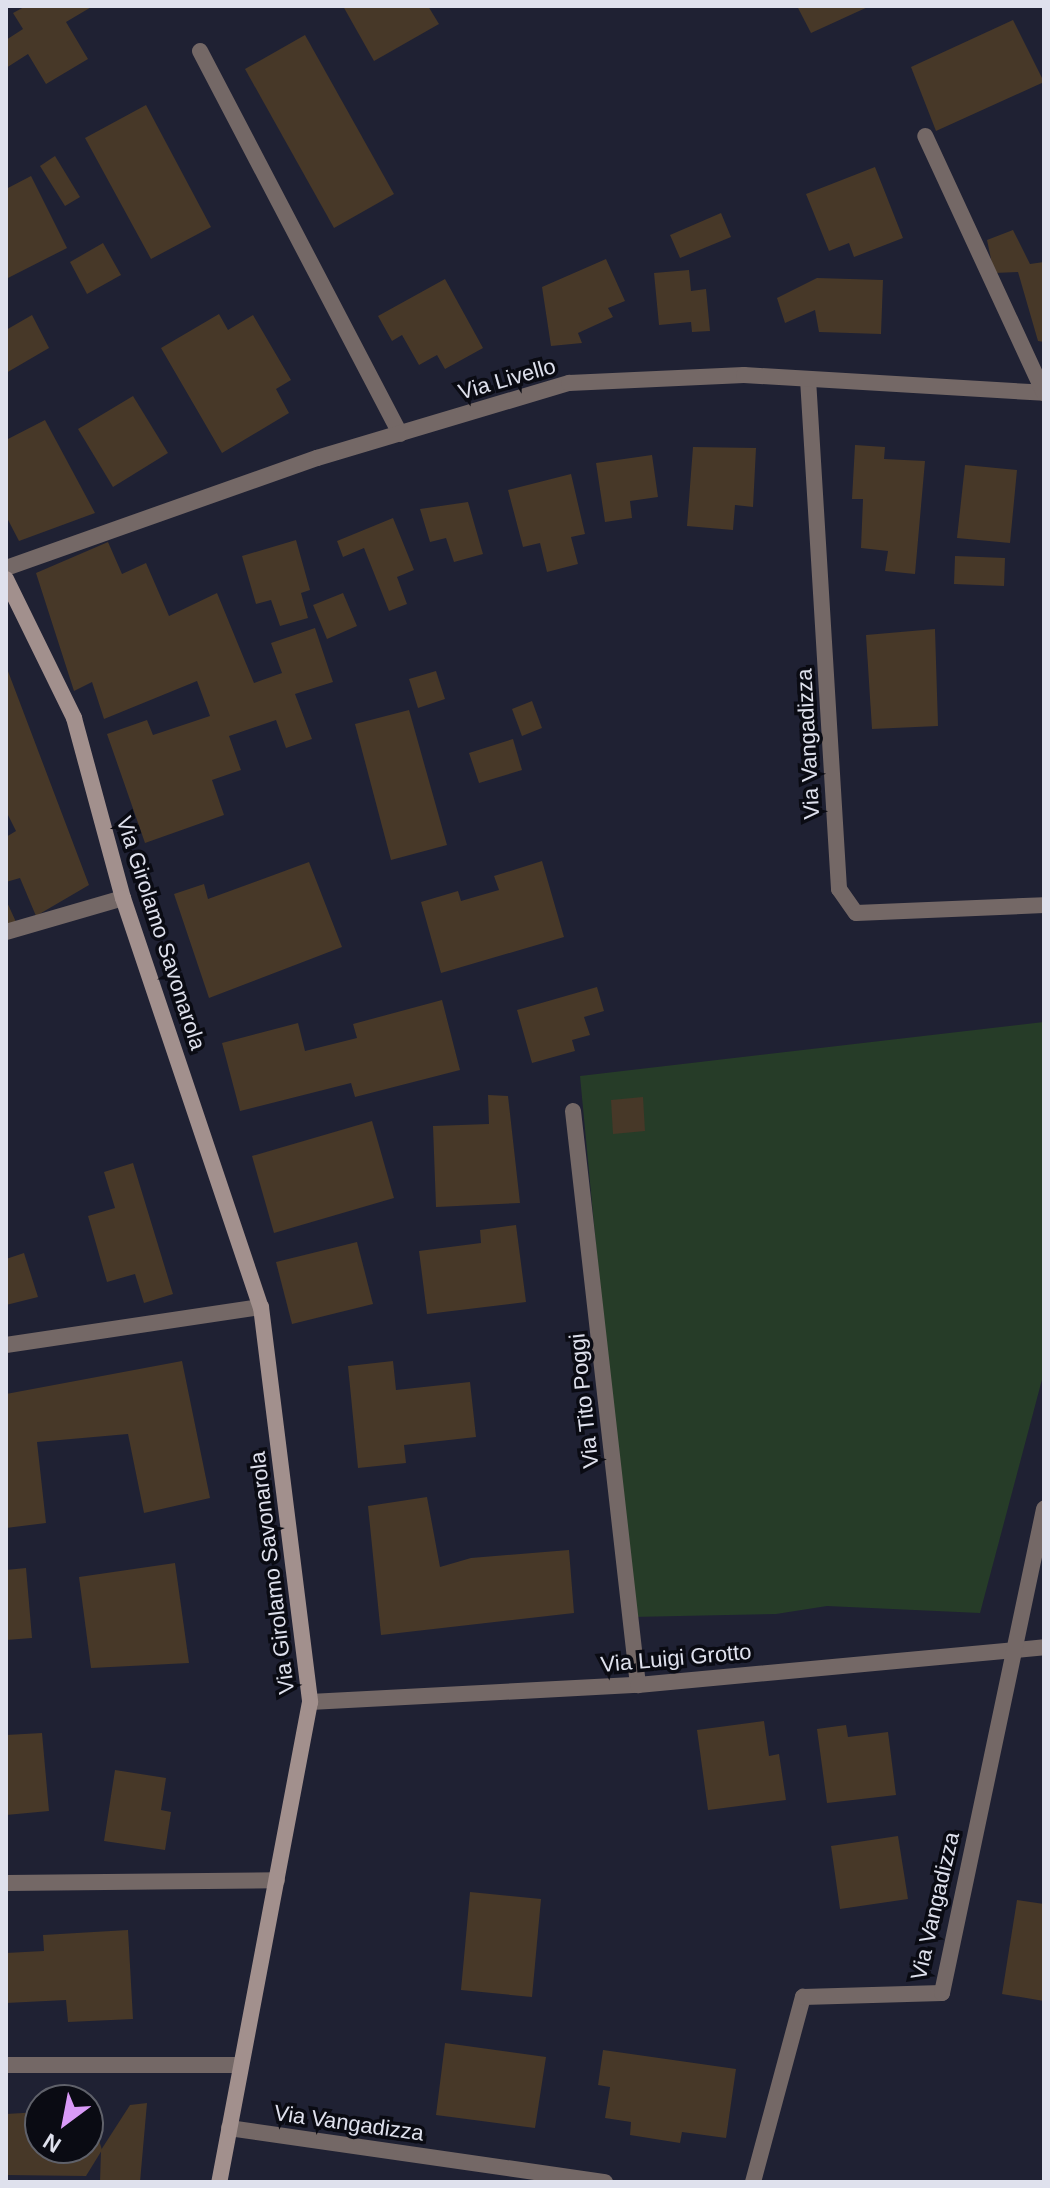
<!DOCTYPE html>
<html>
<head>
<meta charset="utf-8">
<style>
  body { margin:0 }
  #map { position:relative; width:1050px; height:2188px; overflow:hidden; background:#1f2133; font-family:Arial,sans-serif }
  div>[style] { position:absolute }
  [style*='--x'] { left:calc(var(--x)*1px); top:calc(var(--y)*1px); width:calc(var(--w)*1px); rotate:calc(var(--a)*1deg) }
  .green>* { inset:0; background:#263c28 }
  .building>* { inset:0; background:#473828 }
  .street>* { height:16px; margin:-8px; padding:0 8px; transform-origin:8px; border-radius:8px; background:#746866 }
  .secondary>* { height:16px; margin:-8px; padding:0 8px; transform-origin:8px; border-radius:8px; background:#a2908d }
  span { translate:-50% -50%; white-space:nowrap; text-align:center; line-height:1.15; -webkit-text-stroke:7px #0a0b13; paint-order:stroke }
  .street-label { font-size:22px; color:#dfe1ed }
  .frame { position:absolute; inset:0; border:8px solid #dfe1ed; pointer-events:none }
  .north { position:absolute; left:24px; top:2084px; width:80px; height:80px; box-sizing:border-box; background:#0a0b13; border:2px solid #5f616a; border-radius:50%; rotate:212deg; font-size:22px; font-weight:700; line-height:32px; text-align:center; color:#dfe1ed }
  .north::after { content:''; display:block; margin:auto; width:28px; height:36px; background:#d99af7; clip-path:polygon(50% 0,100% 100%,50% 72%,0 100%) }
</style>
</head>
<body>
<div id="map">
  <div class="green">
    <div style="clip-path:polygon(1044px 1022px,1044px 1372px,980px 1613px,827px 1606px,776px 1614px,631px 1617px,580px 1076px)"></div>
  </div>
  <div class="building">
    <div style="clip-path:polygon(26px 6px,93px 6px,66px 22px,88px 59px,46px 84px,28px 54px,6px 68px,6px 40px,23px 29px,13px 13px)"></div>
    <div style="clip-path:polygon(343px 6px,428px 6px,439px 24px,374px 61px)"></div>
    <div style="clip-path:polygon(797px 6px,870px 6px,811px 33px)"></div>
    <div style="clip-path:polygon(1013px 20px,1044px 82px,936px 131px,911px 67px)"></div>
    <div style="clip-path:polygon(305px 35px,394px 194px,334px 228px,245px 69px)"></div>
    <div style="clip-path:polygon(146px 105px,211px 227px,151px 259px,85px 138px)"></div>
    <div style="clip-path:polygon(55px 156px,80px 197px,65px 206px,40px 166px)"></div>
    <div style="clip-path:polygon(875px 167px,903px 238px,854px 257px,849px 243px,829px 251px,806px 194px)"></div>
    <div style="clip-path:polygon(31px 176px,67px 248px,6px 279px,6px 189px)"></div>
    <div style="clip-path:polygon(721px 213px,731px 237px,680px 258px,670px 235px)"></div>
    <div style="clip-path:polygon(1013px 230px,1030px 264px,1044px 262px,1044px 342px,1038px 341px,1018px 272px,994px 273px,987px 240px)"></div>
    <div style="clip-path:polygon(103px 243px,121px 275px,87px 294px,70px 262px)"></div>
    <div style="clip-path:polygon(606px 259px,625px 301px,608px 308px,613px 317px,578px 333px,582px 343px,551px 346px,542px 287px)"></div>
    <div style="clip-path:polygon(689px 270px,691px 291px,706px 289px,710px 331px,692px 332px,691px 322px,659px 325px,654px 273px)"></div>
    <div style="clip-path:polygon(817px 278px,883px 280px,881px 334px,819px 332px,815px 310px,785px 323px,777px 298px)"></div>
    <div style="clip-path:polygon(445px 279px,483px 348px,445px 369px,437px 355px,419px 365px,402px 335px,392px 341px,378px 316px)"></div>
    <div style="clip-path:polygon(219px 314px,228px 330px,253px 315px,291px 380px,276px 389px,289px 413px,222px 453px,161px 348px)"></div>
    <div style="clip-path:polygon(32px 315px,49px 348px,6px 373px,6px 330px)"></div>
    <div style="clip-path:polygon(133px 396px,168px 453px,113px 487px,78px 429px)"></div>
    <div style="clip-path:polygon(45px 420px,95px 513px,19px 541px,6px 516px,6px 440px)"></div>
    <div style="clip-path:polygon(855px 445px,885px 447px,884px 459px,925px 461px,915px 574px,885px 571px,888px 551px,861px 548px,863px 499px,852px 499px)"></div>
    <div style="clip-path:polygon(693px 447px,756px 448px,753px 507px,735px 505px,733px 530px,687px 526px)"></div>
    <div style="clip-path:polygon(652px 455px,658px 497px,630px 501px,632px 518px,605px 522px,596px 463px)"></div>
    <div style="clip-path:polygon(965px 465px,1017px 470px,1010px 543px,957px 538px)"></div>
    <div style="clip-path:polygon(571px 474px,585px 534px,571px 537px,578px 564px,547px 572px,540px 543px,523px 547px,508px 490px)"></div>
    <div style="clip-path:polygon(468px 502px,483px 554px,454px 562px,446px 538px,430px 542px,420px 509px)"></div>
    <div style="clip-path:polygon(393px 518px,414px 570px,397px 577px,407px 604px,389px 611px,364px 548px,343px 557px,337px 541px)"></div>
    <div style="clip-path:polygon(296px 540px,310px 590px,301px 593px,308px 618px,280px 626px,271px 600px,256px 604px,242px 556px)"></div>
    <div style="clip-path:polygon(108px 542px,122px 574px,146px 563px,169px 616px,217px 593px,254px 683px,282px 673px,271px 643px,315px 628px,333px 682px,295px 694px,312px 739px,286px 748px,276px 720px,229px 736px,241px 770px,212px 780px,224px 815px,145px 843px,107px 734px,147px 720px,153px 735px,210px 716px,197px 681px,104px 719px,92px 682px,74px 691px,36px 573px)"></div>
    <div style="clip-path:polygon(955px 556px,1005px 558px,1004px 586px,954px 584px)"></div>
    <div style="clip-path:polygon(343px 593px,357px 626px,327px 639px,313px 605px)"></div>
    <div style="clip-path:polygon(935px 629px,938px 726px,872px 729px,866px 635px)"></div>
    <div style="clip-path:polygon(6px 666px,89px 885px,36px 916px,20px 878px,6px 882px,6px 837px,16px 831px,6px 811px)"></div>
    <div style="clip-path:polygon(436px 671px,445px 699px,418px 708px,409px 679px)"></div>
    <div style="clip-path:polygon(532px 701px,542px 728px,522px 736px,512px 709px)"></div>
    <div style="clip-path:polygon(409px 710px,447px 845px,391px 860px,355px 724px)"></div>
    <div style="clip-path:polygon(513px 739px,522px 770px,479px 783px,469px 753px)"></div>
    <div style="clip-path:polygon(542px 861px,564px 937px,441px 973px,421px 902px,458px 891px,461px 901px,499px 890px,494px 876px)"></div>
    <div style="clip-path:polygon(309px 862px,342px 947px,209px 998px,174px 894px,204px 884px,208px 899px)"></div>
    <div style="clip-path:polygon(6px 900px,16px 922px,6px 927px)"></div>
    <div style="clip-path:polygon(597px 987px,604px 1011px,584px 1017px,590px 1035px,572px 1040px,575px 1051px,532px 1063px,517px 1010px)"></div>
    <div style="clip-path:polygon(442px 1000px,460px 1070px,355px 1097px,351px 1083px,240px 1111px,222px 1043px,298px 1023px,305px 1051px,357px 1038px,353px 1024px)"></div>
    <div style="clip-path:polygon(488px 1095px,508px 1096px,520px 1203px,436px 1207px,433px 1126px,489px 1124px)"></div>
    <div style="clip-path:polygon(643px 1097px,645px 1131px,613px 1134px,611px 1100px)"></div>
    <div style="clip-path:polygon(372px 1121px,394px 1198px,274px 1233px,252px 1156px)"></div>
    <div style="clip-path:polygon(133px 1163px,173px 1294px,144px 1303px,135px 1274px,107px 1282px,88px 1216px,115px 1208px,104px 1172px)"></div>
    <div style="clip-path:polygon(516px 1225px,526px 1302px,427px 1314px,419px 1251px,481px 1243px,480px 1230px)"></div>
    <div style="clip-path:polygon(357px 1242px,373px 1304px,292px 1324px,276px 1262px)"></div>
    <div style="clip-path:polygon(24px 1253px,38px 1297px,6px 1305px,6px 1259px)"></div>
    <div style="clip-path:polygon(182px 1361px,210px 1498px,144px 1513px,128px 1434px,37px 1442px,46px 1523px,6px 1528px,6px 1394px)"></div>
    <div style="clip-path:polygon(393px 1361px,396px 1390px,470px 1382px,476px 1437px,404px 1445px,406px 1463px,358px 1468px,348px 1366px)"></div>
    <div style="clip-path:polygon(427px 1497px,440px 1567px,471px 1558px,569px 1550px,574px 1613px,381px 1635px,368px 1506px)"></div>
    <div style="clip-path:polygon(175px 1563px,189px 1663px,91px 1668px,79px 1577px)"></div>
    <div style="clip-path:polygon(26px 1568px,32px 1638px,6px 1640px,6px 1570px)"></div>
    <div style="clip-path:polygon(764px 1721px,769px 1756px,779px 1754px,786px 1800px,708px 1810px,697px 1730px)"></div>
    <div style="clip-path:polygon(846px 1725px,848px 1737px,888px 1732px,896px 1795px,827px 1803px,817px 1729px)"></div>
    <div style="clip-path:polygon(42px 1733px,49px 1811px,6px 1815px,6px 1735px)"></div>
    <div style="clip-path:polygon(115px 1770px,166px 1778px,161px 1810px,171px 1812px,165px 1850px,104px 1841px)"></div>
    <div style="clip-path:polygon(898px 1836px,908px 1899px,840px 1909px,831px 1846px)"></div>
    <div style="clip-path:polygon(470px 1892px,541px 1899px,532px 1997px,461px 1990px)"></div>
    <div style="clip-path:polygon(1017px 1900px,1044px 1904px,1044px 2001px,1002px 1994px)"></div>
    <div style="clip-path:polygon(128px 1930px,133px 2019px,68px 2022px,66px 2000px,6px 2003px,6px 1953px,44px 1951px,43px 1935px)"></div>
    <div style="clip-path:polygon(445px 2043px,546px 2057px,535px 2128px,436px 2115px)"></div>
    <div style="clip-path:polygon(603px 2050px,736px 2069px,726px 2138px,682px 2132px,680px 2143px,630px 2135px,631px 2122px,605px 2118px,610px 2087px,598px 2085px)"></div>
    <div style="clip-path:polygon(147px 2103px,140px 2182px,100px 2182px,101px 2150px,130px 2105px)"></div>
    <div style="clip-path:polygon(88px 2105px,102px 2150px,86px 2176px,6px 2175px,6px 2114px,40px 2112px,40px 2148px,88px 2148px)"></div>
  </div>
  <div class="street">
    <div style="--x:200;--y:51;--w:432;--a:62.4"></div>
    <div style="--x:808;--y:379;--w:511;--a:86.52"></div>
    <div style="--x:839;--y:889;--w:29;--a:55"></div>
    <div style="--x:856;--y:913;--w:188;--a:-2.4"></div>
    <div style="--x:6;--y:568;--w:330;--a:-19.5"></div>
    <div style="--x:317;--y:458;--w:263;--a:-16.6"></div>
    <div style="--x:569;--y:383;--w:175;--a:-2.6"></div>
    <div style="--x:744;--y:375;--w:301;--a:3.4"></div>
    <div style="--x:1044;--y:393;--w:283;--a:-114.8"></div>
    <div style="--x:6;--y:932;--w:122;--a:-16.2"></div>
    <div style="--x:573;--y:1111;--w:578;--a:83.54"></div>
    <div style="--x:6;--y:1345;--w:258;--a:-8.5"></div>
    <div style="--x:310;--y:1702;--w:328;--a:-3"></div>
    <div style="--x:638;--y:1685;--w:408;--a:-5.3"></div>
    <div style="--x:6;--y:1883;--w:271;--a:-0.6"></div>
    <div style="--x:6;--y:2065;--w:235;--a:0"></div>
    <div style="--x:229;--y:2128;--w:380;--a:8.2"></div>
    <div style="--x:753;--y:2182;--w:192;--a:-74.9"></div>
    <div style="--x:803;--y:1997;--w:139;--a:-1.6"></div>
    <div style="--x:942;--y:1993;--w:495;--a:-78.1"></div>
  </div>
  <div class="secondary">
    <div style="--x:6;--y:579;--w:155;--a:63.9"></div>
    <div style="--x:74;--y:718;--w:187;--a:74.8"></div>
    <div style="--x:123;--y:898;--w:432;--a:71.4"></div>
    <div style="--x:261;--y:1307;--w:398;--a:82.9"></div>
    <div style="--x:310;--y:1702;--w:489;--a:100.7"></div>
  </div>
  <div class="street-label">
    <span style="left:507px;top:379px;rotate:-16deg">Via Livello</span>
    <span style="left:808px;top:744px;rotate:-93deg">Via Vangadizza</span>
    <span style="left:161px;top:933px;rotate:72deg">Via Girolamo Savonarola</span>
    <span style="left:584px;top:1401px;rotate:-96deg">Via Tito Poggi</span>
    <span style="left:272px;top:1573px;rotate:-97deg">Via Girolamo Savonarola</span>
    <span style="left:676px;top:1658px;rotate:-5deg">Via Luigi Grotto</span>
    <span style="left:935px;top:1906px;rotate:-77deg">Via Vangadizza</span>
    <span style="left:349px;top:2123px;rotate:8deg">Via Vangadizza</span>
  </div>
  <div class="frame"></div>
  <div class="north">N</div>
</div>
</body>
</html>
